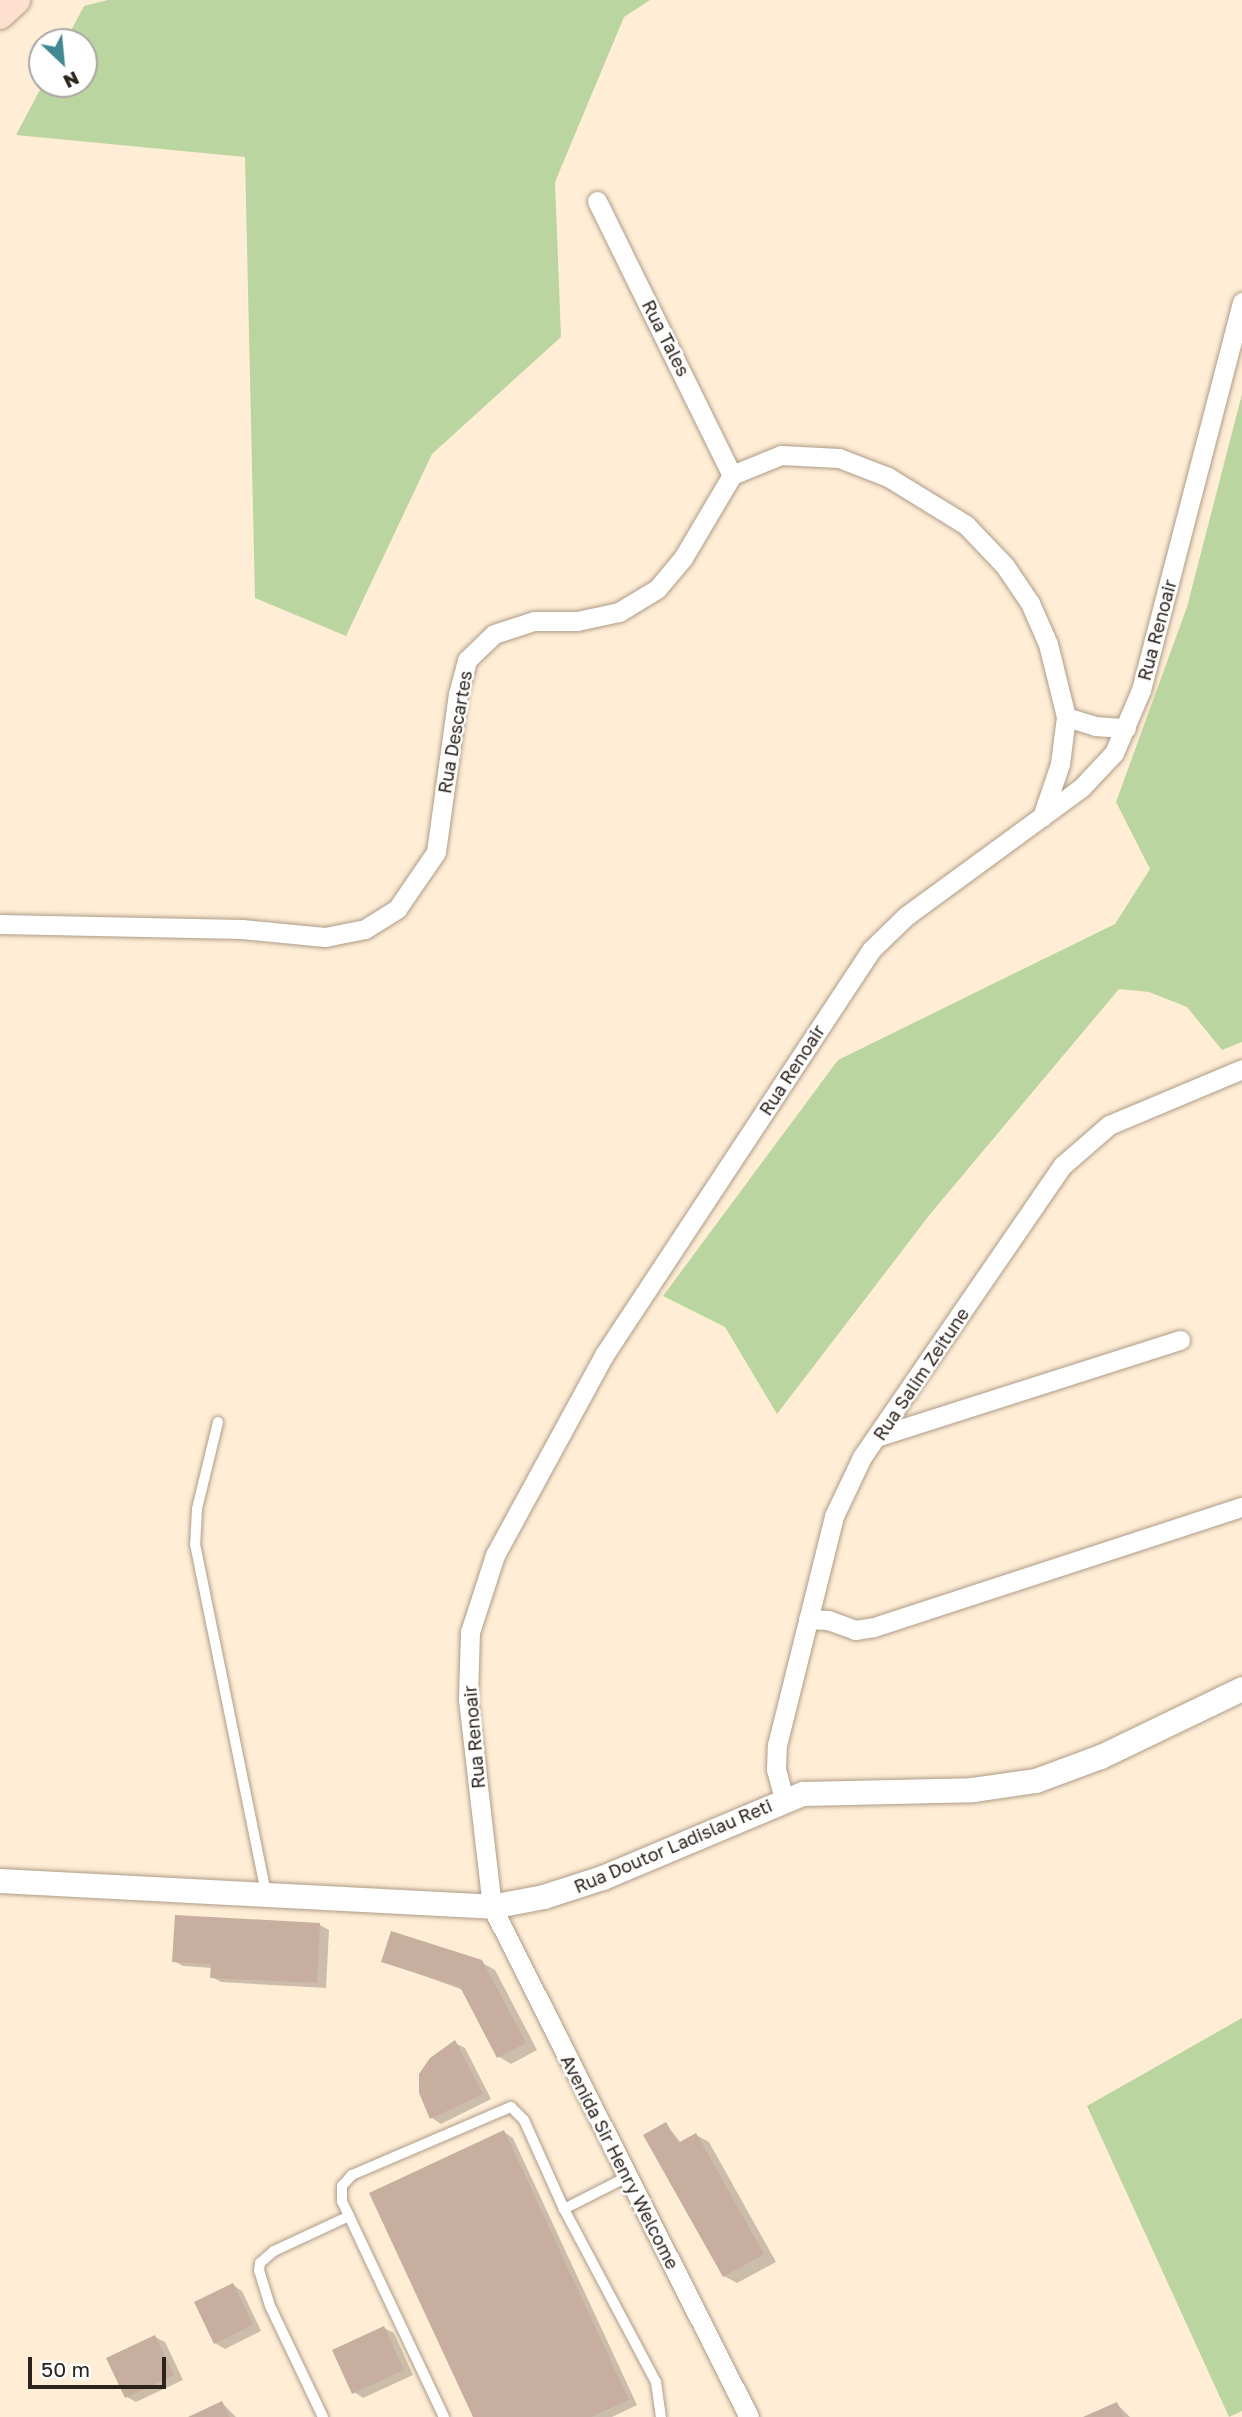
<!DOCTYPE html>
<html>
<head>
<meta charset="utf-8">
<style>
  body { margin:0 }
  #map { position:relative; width:1242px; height:2417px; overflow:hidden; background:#ffedd6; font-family:"Golos Text",sans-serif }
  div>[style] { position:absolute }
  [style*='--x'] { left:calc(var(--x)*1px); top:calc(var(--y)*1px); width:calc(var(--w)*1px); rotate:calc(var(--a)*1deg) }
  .green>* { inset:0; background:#bad59f }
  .shadow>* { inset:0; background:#0003 }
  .building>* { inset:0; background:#c7ae9e }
  .roads { filter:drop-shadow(0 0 2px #ad9c87) drop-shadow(0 0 2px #ad9c87) }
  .service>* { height:10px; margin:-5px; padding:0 5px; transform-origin:5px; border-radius:5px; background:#fff }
  .minor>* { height:19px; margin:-9.5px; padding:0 9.5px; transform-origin:9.5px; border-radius:9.5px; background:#fff }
  .tertiary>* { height:24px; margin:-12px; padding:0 12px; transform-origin:12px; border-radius:12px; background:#fff }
  .secondary>* { height:28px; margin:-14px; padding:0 14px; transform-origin:14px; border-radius:14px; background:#fee0ce }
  span { translate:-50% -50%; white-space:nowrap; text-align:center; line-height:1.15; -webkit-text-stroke:5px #fff; paint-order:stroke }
  .street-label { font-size:18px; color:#2b241c }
  .north { position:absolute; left:28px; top:28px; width:70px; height:70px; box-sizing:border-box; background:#fff; border:2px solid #aaa7a4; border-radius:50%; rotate:154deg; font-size:19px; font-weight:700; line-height:28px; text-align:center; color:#2b241c }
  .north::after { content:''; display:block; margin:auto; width:24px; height:32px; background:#418891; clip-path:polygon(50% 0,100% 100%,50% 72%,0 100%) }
  .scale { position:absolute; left:28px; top:2357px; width:138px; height:32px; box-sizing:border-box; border:4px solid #2b241c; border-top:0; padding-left:9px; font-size:21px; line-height:24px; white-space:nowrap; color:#2b241c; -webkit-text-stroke:5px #fff; paint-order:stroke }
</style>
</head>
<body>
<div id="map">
  <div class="green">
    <div style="clip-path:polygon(108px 0,650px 0,624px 17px,555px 182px,561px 337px,432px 454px,346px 636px,255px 598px,245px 157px,16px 135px,43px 84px,84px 84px,84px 42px,65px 42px,84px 6px)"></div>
    <div style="clip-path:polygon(1242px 394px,1242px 1042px,1222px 1050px,1187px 1007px,1149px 992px,1119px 989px,931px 1213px,777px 1414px,725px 1327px,663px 1296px,838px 1060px,1115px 924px,1150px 869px,1116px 802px,1187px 607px)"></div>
    <div style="clip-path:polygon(1242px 2018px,1242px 2411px,1229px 2417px,1087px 2106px)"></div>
  </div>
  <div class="shadow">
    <div style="clip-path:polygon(320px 1925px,329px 1930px,326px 1988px,221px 1982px,212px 1977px,212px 1968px,183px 1966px,174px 1961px)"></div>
    <div style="clip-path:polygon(383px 1961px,481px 1962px,495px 1970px,537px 2050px,511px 2064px,498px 2056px,463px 1990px)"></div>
    <div style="clip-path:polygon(455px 2043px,465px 2048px,491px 2099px,441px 2124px,432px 2118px)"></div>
    <div style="clip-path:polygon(666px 2124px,681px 2143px,696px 2135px,709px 2142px,776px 2262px,737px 2283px,724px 2276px)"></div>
    <div style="clip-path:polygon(504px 2132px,513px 2138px,637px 2405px,612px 2417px,475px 2417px)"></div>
    <div style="clip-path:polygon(233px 2285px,242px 2291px,261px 2331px,225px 2349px,215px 2343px)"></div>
    <div style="clip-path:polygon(384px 2328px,394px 2333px,413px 2375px,363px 2398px,354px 2392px)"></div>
    <div style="clip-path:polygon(155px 2337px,165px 2342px,183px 2380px,136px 2402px,127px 2397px)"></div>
    <div style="clip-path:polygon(222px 2403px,236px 2417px,192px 2417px)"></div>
    <div style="clip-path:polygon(1117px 2404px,1130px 2417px,1087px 2417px)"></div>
  </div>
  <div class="building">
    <div style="clip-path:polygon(175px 1915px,320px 1923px,317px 1983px,210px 1978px,211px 1964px,172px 1962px)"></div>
    <div style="clip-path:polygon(391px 1931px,482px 1960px,526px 2043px,497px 2058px,460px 1987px,381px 1962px)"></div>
    <div style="clip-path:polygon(455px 2040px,483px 2094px,430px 2119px,419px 2093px,419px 2074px,430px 2058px)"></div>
    <div style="clip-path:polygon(666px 2122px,678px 2143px,696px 2133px,764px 2254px,723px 2277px,643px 2135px)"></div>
    <div style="clip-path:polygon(504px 2130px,629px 2400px,591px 2417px,473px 2417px,369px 2193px)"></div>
    <div style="clip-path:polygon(233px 2283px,253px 2325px,214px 2344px,194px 2302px)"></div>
    <div style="clip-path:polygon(384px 2326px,404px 2370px,352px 2394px,332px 2350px)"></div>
    <div style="clip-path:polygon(155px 2335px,174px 2375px,125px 2398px,106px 2358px)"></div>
    <div style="clip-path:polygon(222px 2401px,230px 2417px,188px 2417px)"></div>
    <div style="clip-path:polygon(1117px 2402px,1124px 2417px,1083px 2417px)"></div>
  </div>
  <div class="roads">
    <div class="service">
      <div style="--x:218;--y:1422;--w:89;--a:103.6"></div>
      <div style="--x:197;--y:1509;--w:35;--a:93"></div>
      <div style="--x:195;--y:1544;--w:356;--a:78.5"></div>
      <div style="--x:627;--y:2177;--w:71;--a:153.1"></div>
      <div style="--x:564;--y:2209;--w:196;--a:62"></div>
      <div style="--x:656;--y:2382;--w:35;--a:82"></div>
      <div style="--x:323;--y:2417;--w:123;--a:-115.5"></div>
      <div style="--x:270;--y:2306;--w:37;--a:-107"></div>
      <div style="--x:259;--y:2271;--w:8;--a:-83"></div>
      <div style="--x:260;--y:2263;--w:18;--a:-41"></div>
      <div style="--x:274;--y:2251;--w:83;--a:-25"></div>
      <div style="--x:444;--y:2417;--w:239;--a:-115.3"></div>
      <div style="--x:342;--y:2201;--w:15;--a:-90"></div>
      <div style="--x:342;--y:2186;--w:15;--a:-48"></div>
      <div style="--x:352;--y:2175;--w:173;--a:-23.2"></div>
      <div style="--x:511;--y:2107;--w:18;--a:45"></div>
      <div style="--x:524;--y:2120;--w:98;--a:65.8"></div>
    </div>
    <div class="minor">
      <div style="--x:597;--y:201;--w:305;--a:63.8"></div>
      <div style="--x:1066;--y:717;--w:30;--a:17"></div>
      <div style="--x:1095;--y:726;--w:31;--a:4"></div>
      <div style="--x:0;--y:924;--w:242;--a:1.2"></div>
      <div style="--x:242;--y:929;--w:83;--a:5.5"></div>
      <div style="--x:325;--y:937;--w:41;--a:-11.3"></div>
      <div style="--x:365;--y:929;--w:38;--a:-32"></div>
      <div style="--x:397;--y:909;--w:69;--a:-55.6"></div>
      <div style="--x:436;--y:852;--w:160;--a:-82.1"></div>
      <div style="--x:458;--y:694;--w:35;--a:-75"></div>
      <div style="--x:467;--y:660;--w:37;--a:-44"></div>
      <div style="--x:494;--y:634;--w:42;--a:-18"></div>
      <div style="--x:534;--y:621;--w:43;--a:0"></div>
      <div style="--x:577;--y:621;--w:43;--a:-12.1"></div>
      <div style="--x:619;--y:612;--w:44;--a:-31.2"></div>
      <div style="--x:657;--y:589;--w:40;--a:-50"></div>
      <div style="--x:683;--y:558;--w:96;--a:-59.4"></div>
      <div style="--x:732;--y:475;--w:53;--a:-22.2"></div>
      <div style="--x:781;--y:455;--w:58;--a:3"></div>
      <div style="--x:839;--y:458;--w:53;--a:21.2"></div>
      <div style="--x:888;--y:477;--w:92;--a:31.6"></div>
      <div style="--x:966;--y:525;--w:57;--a:46.4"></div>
      <div style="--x:1005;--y:566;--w:45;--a:56"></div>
      <div style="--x:1030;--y:603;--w:45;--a:66.3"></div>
      <div style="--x:1048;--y:644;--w:75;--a:76.1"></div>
      <div style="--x:1066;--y:717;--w:47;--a:97.3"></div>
      <div style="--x:1060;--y:764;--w:56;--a:108.8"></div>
      <div style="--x:879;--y:1436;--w:316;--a:-17.7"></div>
      <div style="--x:808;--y:1619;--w:20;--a:3"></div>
      <div style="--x:828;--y:1620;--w:29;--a:20"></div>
      <div style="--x:855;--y:1630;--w:19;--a:-9"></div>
      <div style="--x:874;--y:1627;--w:387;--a:-18.1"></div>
      <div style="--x:784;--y:1799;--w:31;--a:-105"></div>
      <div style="--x:776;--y:1769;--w:24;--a:-88"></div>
      <div style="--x:777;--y:1745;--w:236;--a:-76"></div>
      <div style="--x:834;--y:1516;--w:65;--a:-64.6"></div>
      <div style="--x:862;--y:1457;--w:354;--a:-55.5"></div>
      <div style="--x:1063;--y:1165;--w:61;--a:-41"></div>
      <div style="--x:1109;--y:1125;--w:144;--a:-22.8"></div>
      <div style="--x:749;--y:2417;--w:571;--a:-116.74"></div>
      <div style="--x:492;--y:1907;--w:210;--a:-96.6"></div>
      <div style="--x:468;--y:1698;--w:66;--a:-88.3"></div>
      <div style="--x:470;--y:1632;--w:81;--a:-72"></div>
      <div style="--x:495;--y:1555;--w:228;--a:-61.4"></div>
      <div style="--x:604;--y:1355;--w:485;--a:-56.6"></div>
      <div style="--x:871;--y:950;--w:49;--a:-44.2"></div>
      <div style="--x:906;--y:916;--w:217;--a:-36.2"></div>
      <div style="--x:1081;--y:788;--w:48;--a:-46.7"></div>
      <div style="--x:1114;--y:753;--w:69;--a:-66.8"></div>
      <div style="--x:1141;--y:690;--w:401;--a:-75.4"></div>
    </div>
    <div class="tertiary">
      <div style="--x:0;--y:1881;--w:493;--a:3"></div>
      <div style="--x:492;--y:1907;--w:53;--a:-10.9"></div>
      <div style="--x:544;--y:1897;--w:62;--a:-17.9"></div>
      <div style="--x:603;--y:1878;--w:217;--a:-22.8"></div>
      <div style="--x:803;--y:1794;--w:170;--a:-1.3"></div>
      <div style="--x:973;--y:1790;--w:64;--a:-8.1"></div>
      <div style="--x:1036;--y:1781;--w:69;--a:-20.3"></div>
      <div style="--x:1101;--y:1757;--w:157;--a:-25.7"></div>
    </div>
    <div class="secondary">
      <div style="--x:0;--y:15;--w:22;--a:-43"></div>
    </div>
  </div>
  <div class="street-label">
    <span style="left:666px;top:338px;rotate:63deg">Rua Tales</span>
    <span style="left:1157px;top:630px;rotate:-75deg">Rua Renoair</span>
    <span style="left:455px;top:732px;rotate:-80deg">Rua Descartes</span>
    <span style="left:792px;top:1070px;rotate:-57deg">Rua Renoair</span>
    <span style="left:921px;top:1374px;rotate:-56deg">Rua Salim Zeitune</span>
    <span style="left:474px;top:1737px;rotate:-95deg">Rua Renoair</span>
    <span style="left:673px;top:1846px;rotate:-23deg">Rua Doutor Ladislau Reti</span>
    <span style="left:620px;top:2162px;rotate:63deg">Avenida Sir Henry Welcome</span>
  </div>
  <div class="north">N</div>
  <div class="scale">50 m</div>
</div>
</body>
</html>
